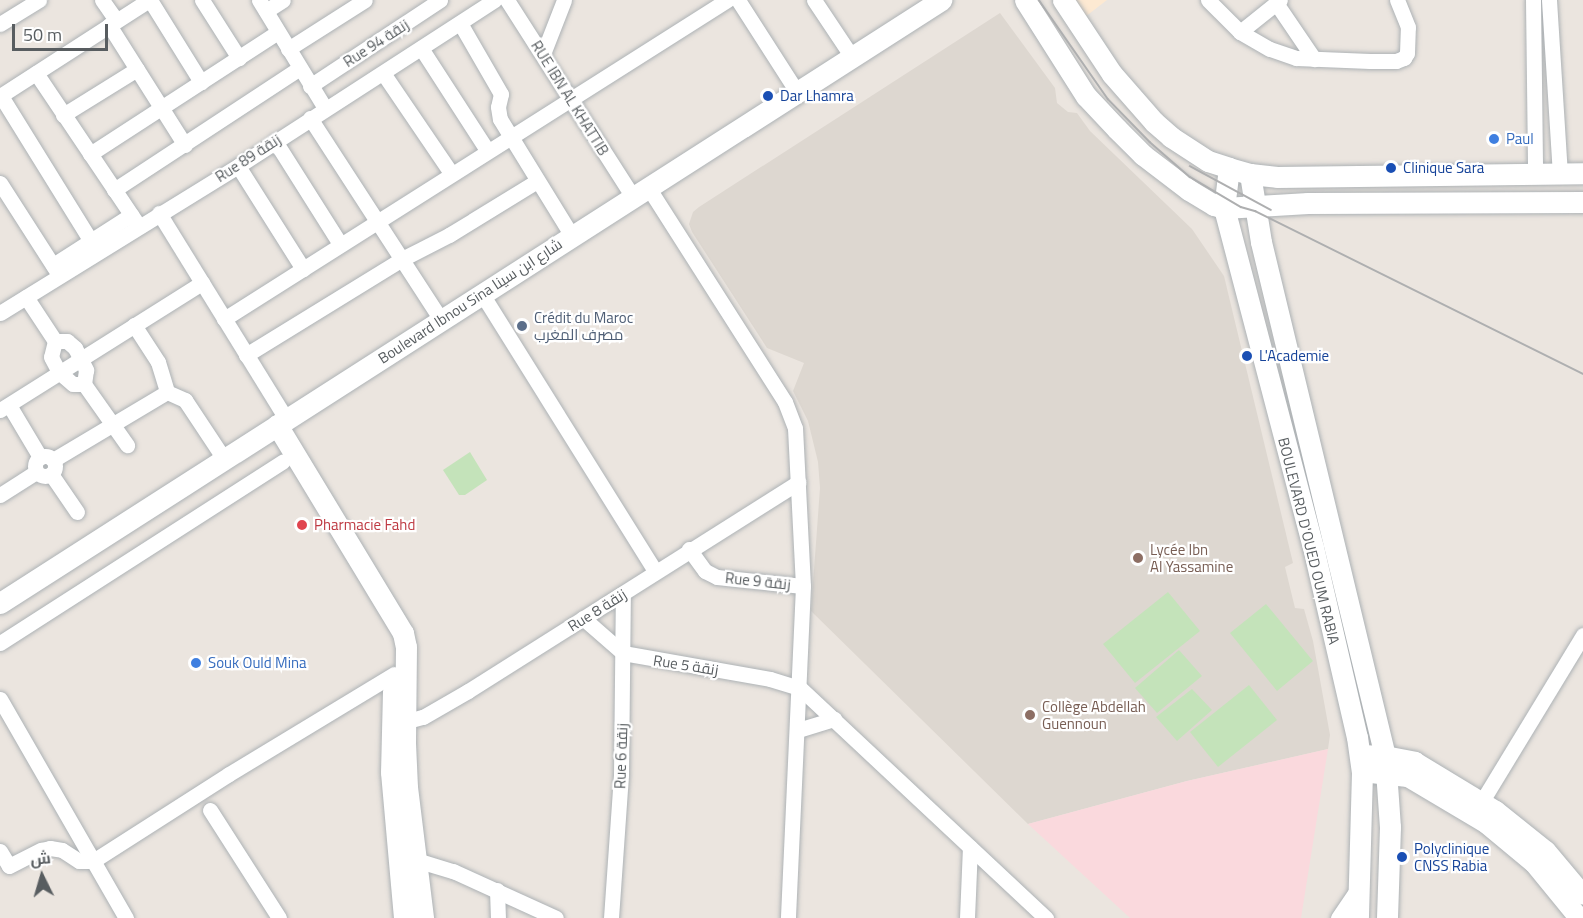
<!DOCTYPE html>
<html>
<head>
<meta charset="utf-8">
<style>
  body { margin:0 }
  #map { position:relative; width:1583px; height:918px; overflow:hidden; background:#ebe5df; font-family:"Titillium Web",Cairo,sans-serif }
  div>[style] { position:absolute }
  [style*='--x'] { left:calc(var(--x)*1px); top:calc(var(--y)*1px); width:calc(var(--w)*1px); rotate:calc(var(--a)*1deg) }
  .commercial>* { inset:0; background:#fde9d2 }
  .education>* { inset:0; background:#ddd7d0 }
  .medical>* { inset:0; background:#fad9dd }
  .green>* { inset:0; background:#c4e3ba }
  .roads { filter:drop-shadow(0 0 2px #adb2b5) drop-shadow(0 0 2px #adb2b5) }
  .minor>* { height:15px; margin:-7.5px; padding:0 7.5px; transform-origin:7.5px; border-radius:7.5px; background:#fff }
  .minor>.ring { margin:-7.5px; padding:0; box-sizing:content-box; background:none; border:15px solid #fff; border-radius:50% }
  .tertiary>* { height:20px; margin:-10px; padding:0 10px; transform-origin:10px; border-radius:10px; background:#fff }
  .secondary>* { height:21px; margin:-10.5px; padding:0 10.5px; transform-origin:10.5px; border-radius:10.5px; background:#fff }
  .tram>* { height:1.5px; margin:-0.75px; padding:0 0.75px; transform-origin:0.75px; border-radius:0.75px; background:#aeafb0 }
  .dots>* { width:16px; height:16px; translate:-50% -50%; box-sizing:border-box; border:3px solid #fff; border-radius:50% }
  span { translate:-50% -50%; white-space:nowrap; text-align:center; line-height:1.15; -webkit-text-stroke:4.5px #fff; paint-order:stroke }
  .street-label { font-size:15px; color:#585d60 }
  .transit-label { font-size:15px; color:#164399 }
  .left { translate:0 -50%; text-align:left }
  .shop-label { font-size:15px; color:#366cbe }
  .service-label { font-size:15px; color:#4e5e75 }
  .health-label { font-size:15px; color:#be3a42 }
  .education-label { font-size:15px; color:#785e54 }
  .north { position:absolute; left:12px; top:846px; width:60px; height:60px; -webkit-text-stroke:4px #fff; paint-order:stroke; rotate:355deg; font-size:16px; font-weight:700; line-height:24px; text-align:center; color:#585d60 }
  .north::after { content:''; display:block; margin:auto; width:21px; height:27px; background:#585d60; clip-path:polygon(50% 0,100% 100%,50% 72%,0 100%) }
  .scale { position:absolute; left:12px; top:24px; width:96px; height:27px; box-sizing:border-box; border:3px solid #585d60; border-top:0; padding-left:8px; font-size:18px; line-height:21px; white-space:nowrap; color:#585d60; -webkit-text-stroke:4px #fff; paint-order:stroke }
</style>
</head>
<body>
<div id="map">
  <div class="commercial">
    <div style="clip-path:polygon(1069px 0,1107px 0,1081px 20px)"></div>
  </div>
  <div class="education">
    <div style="clip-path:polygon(1000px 13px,1055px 88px,1057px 103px,1068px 112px,1077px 113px,1090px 131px,1192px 229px,1224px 276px,1293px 563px,1285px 567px,1295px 608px,1304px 609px,1313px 641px,1330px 735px,1328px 749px,1187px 781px,1028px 824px,811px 611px,820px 488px,818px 462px,808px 421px,793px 391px,804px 363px,767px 348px,692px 232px,689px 224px,693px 212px,699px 207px)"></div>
  </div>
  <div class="medical">
    <div style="clip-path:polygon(1328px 749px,1301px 918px,1130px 918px,1028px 824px,1187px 781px)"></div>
  </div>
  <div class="green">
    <div style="clip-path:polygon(470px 452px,487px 480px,465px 495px,459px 495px,443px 470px)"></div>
    <div style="clip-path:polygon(1168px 592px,1200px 631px,1135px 683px,1103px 644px)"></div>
    <div style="clip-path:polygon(1266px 604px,1313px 661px,1277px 691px,1230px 633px)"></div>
    <div style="clip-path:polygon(1179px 650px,1202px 676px,1157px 713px,1135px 688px)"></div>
    <div style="clip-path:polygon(1249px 685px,1277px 720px,1218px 767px,1190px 732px)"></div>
    <div style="clip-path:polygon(1192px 689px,1212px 710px,1177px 741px,1156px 717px)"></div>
  </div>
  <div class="roads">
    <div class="minor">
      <div style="--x:102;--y:0;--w:24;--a:55"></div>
      <div style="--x:150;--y:0;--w:97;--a:58.1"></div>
      <div style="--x:202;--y:0;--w:69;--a:57.5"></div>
      <div style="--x:259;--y:0;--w:127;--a:58.6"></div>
      <div style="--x:507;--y:0;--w:234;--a:57.4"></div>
      <div style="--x:738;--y:0;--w:109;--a:57.3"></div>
      <div style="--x:814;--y:0;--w:69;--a:56.3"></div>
      <div style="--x:1208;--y:0;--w:45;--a:45"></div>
      <div style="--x:1240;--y:32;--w:34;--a:30"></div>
      <div style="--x:1270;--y:49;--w:28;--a:19"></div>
      <div style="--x:1296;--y:58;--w:74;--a:2.3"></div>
      <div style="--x:1370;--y:61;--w:26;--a:0"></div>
      <div style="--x:1396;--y:61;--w:9;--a:-21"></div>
      <div style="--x:1404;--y:58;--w:6;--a:-59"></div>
      <div style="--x:1407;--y:53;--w:26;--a:-88"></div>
      <div style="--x:1408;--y:27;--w:29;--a:-112"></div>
      <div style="--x:1533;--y:0;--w:173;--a:89.3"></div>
      <div style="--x:1549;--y:0;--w:173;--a:86.4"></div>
      <div style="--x:1276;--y:3;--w:68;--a:55.8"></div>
      <div style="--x:266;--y:11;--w:20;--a:-33"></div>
      <div style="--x:460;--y:23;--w:82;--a:60"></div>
      <div style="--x:501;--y:94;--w:13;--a:103"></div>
      <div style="--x:498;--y:107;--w:12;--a:81"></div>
      <div style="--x:500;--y:119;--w:137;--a:58.4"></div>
      <div style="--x:0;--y:24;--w:46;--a:-31.6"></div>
      <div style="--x:109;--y:25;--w:142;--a:57.7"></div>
      <div style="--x:1240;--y:32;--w:51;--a:-38.7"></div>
      <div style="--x:421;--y:48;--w:121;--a:57.1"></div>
      <div style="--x:288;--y:49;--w:91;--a:-32.5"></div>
      <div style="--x:543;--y:54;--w:58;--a:-68.7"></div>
      <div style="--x:36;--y:73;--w:183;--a:56.1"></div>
      <div style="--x:383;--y:73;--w:121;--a:55.8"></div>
      <div style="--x:310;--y:86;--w:156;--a:-33.5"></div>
      <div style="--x:0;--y:96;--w:177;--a:-32.8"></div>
      <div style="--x:1;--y:96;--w:182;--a:58.2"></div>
      <div style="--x:63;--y:115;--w:87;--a:-31.9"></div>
      <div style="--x:310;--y:118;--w:241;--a:57"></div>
      <div style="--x:275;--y:141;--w:122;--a:57.7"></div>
      <div style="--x:90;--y:154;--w:224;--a:-33"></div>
      <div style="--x:238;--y:166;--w:122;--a:57.7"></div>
      <div style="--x:0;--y:183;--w:109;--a:57.3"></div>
      <div style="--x:648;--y:187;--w:255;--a:57.5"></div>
      <div style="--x:785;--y:402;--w:28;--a:69"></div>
      <div style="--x:795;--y:428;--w:158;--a:87.1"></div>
      <div style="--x:803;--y:586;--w:332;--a:92.6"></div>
      <div style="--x:114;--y:190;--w:222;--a:-33.3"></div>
      <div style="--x:159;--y:213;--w:242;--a:58.3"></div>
      <div style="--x:53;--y:265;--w:93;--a:-32.7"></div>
      <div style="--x:482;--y:294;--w:327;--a:58"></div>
      <div style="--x:26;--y:297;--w:53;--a:56.6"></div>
      <div style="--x:0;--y:313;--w:280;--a:-31.7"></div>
      <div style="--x:238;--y:166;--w:306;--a:-32.9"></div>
      <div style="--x:224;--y:319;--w:596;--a:-32.38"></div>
      <div style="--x:134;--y:325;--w:44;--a:57"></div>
      <div style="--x:158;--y:362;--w:31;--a:73"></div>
      <div style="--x:167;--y:392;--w:20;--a:24"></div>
      <div style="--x:185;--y:400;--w:71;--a:56.5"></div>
      <div style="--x:55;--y:341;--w:16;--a:104"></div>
      <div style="--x:51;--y:357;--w:17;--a:62"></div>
      <div style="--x:59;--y:372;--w:18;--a:41"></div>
      <div style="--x:73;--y:384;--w:11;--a:0"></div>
      <div style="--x:55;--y:341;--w:12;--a:0"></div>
      <div style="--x:67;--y:341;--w:11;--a:41"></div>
      <div style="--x:75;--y:348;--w:25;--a:63"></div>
      <div style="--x:86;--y:370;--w:14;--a:98"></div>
      <div style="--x:246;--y:355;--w:183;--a:-31.6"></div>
      <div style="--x:402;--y:259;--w:53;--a:-27.1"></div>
      <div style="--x:449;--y:235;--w:103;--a:-31.5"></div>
      <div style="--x:84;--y:384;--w:75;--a:54.8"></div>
      <div style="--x:9;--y:405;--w:61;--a:59.2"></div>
      <div style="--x:0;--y:410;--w:239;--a:-32.2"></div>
      <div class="ring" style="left:35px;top:456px;width:5px;height:5px"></div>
      <div style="--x:53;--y:460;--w:133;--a:-30.8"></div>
      <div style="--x:51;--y:474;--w:46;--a:55.6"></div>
      <div style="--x:0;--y:495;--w:43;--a:-32.6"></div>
      <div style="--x:689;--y:549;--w:27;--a:54"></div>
      <div style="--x:705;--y:571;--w:13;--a:27"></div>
      <div style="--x:717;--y:577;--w:86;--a:6"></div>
      <div style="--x:583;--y:618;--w:53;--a:41.2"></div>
      <div style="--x:623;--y:653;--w:149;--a:10"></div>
      <div style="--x:770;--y:679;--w:31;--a:17"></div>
      <div style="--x:800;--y:688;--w:337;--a:43.1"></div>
      <div style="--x:0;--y:643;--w:336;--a:-32.7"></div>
      <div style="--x:0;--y:699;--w:253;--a:60.1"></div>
      <div style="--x:396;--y:724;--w:28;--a:-15"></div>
      <div style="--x:423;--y:717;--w:52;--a:-30"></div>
      <div style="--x:468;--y:691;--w:391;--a:-32.3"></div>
      <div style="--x:798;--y:730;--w:38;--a:-17"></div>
      <div style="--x:210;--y:810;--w:128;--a:57.4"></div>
      <div style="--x:1476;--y:811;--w:206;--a:-58.7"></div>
      <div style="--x:0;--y:851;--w:17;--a:59"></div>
      <div style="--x:9;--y:866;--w:36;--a:-27"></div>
      <div style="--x:41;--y:850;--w:9;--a:-13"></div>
      <div style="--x:50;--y:848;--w:12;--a:9"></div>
      <div style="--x:62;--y:850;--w:20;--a:33"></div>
      <div style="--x:79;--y:861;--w:14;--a:0"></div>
      <div style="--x:93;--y:861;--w:161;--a:-32.6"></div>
      <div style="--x:229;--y:774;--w:193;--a:-31.2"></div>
      <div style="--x:408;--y:861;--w:8;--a:-7"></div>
      <div style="--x:416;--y:860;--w:39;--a:17"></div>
      <div style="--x:453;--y:871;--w:113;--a:24.5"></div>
      <div style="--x:497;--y:890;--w:28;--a:88"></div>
      <div style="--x:611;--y:918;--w:143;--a:-86"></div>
      <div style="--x:621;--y:775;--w:181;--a:-89.4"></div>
      <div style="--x:967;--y:918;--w:71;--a:-87.6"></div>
      <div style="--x:1338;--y:918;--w:37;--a:-56"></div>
    </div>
    <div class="tertiary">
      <div style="--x:1360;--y:755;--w:25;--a:2"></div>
      <div style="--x:1385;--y:756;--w:31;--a:11"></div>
      <div style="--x:1415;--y:762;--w:95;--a:31.2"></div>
      <div style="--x:1496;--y:811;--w:64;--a:38.7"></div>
      <div style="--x:1546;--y:851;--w:57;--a:49.9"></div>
      <div style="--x:1362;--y:772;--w:46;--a:6.2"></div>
      <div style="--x:1408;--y:777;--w:92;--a:30.7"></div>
      <div style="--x:1487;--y:824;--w:61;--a:39.7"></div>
      <div style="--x:1534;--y:863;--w:71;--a:50.7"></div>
    </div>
    <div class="secondary">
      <div style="--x:1025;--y:0;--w:114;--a:57.6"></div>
      <div style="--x:1086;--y:96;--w:45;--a:46.8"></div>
      <div style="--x:1117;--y:129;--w:37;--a:45"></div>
      <div style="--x:1143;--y:155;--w:58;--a:37.3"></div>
      <div style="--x:1189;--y:190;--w:29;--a:31"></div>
      <div style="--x:1214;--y:205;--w:10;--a:17"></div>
      <div style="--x:1224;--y:208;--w:84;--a:-3.4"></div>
      <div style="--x:1308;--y:203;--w:275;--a:-0.2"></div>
      <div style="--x:1063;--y:0;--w:89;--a:56.5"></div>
      <div style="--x:1112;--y:74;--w:64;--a:48.8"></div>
      <div style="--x:1154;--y:122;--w:23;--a:41"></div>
      <div style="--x:1171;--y:137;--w:44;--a:33"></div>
      <div style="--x:1208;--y:161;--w:22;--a:18"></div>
      <div style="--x:1229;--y:168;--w:22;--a:16"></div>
      <div style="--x:1250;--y:174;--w:27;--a:6"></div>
      <div style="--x:1277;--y:177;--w:306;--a:-0.7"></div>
      <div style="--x:1229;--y:168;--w:40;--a:97.1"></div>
      <div style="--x:1224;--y:208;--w:350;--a:75.3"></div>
      <div style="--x:1313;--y:547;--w:195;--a:77"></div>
      <div style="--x:1357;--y:737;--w:35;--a:82"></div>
      <div style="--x:1362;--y:772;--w:146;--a:91.6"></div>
      <div style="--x:1250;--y:174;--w:69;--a:80.8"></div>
      <div style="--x:1261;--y:242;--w:529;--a:76.44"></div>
      <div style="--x:1385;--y:756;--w:71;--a:86"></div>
      <div style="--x:1390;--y:827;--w:91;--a:91.9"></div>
      <div style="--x:277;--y:425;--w:243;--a:58.8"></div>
      <div style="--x:403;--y:633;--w:14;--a:78"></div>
      <div style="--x:406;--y:647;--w:96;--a:90.6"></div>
      <div style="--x:405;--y:743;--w:44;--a:87.4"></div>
      <div style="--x:407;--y:787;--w:132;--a:83"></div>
      <div style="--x:0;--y:603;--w:1118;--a:-32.65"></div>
      <div style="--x:393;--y:691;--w:81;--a:91.4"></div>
      <div style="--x:391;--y:772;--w:147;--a:84.9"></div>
    </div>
  </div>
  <div class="tram">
    <div style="--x:1039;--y:0;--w:121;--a:55.1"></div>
    <div style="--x:1108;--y:99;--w:60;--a:45.7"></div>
    <div style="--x:1150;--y:142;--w:53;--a:41.2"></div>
    <div style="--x:1190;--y:177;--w:59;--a:30.5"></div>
    <div style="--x:1241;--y:207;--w:15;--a:16"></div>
    <div style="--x:1255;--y:211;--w:366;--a:26.4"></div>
    <div style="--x:1190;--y:166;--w:92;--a:28.5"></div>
  </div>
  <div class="dots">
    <div style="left:768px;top:96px;background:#1a4fb4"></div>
    <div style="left:1494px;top:139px;background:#3f7fe0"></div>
    <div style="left:1391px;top:168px;background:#1a4fb4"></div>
    <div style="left:522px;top:326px;background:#5c6f8a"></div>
    <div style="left:1247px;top:356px;background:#1a4fb4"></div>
    <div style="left:302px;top:525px;background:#e0444e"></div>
    <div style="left:1138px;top:558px;background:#8d6e63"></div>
    <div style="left:196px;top:663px;background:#3f7fe0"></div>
    <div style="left:1030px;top:715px;background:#8d6e63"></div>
    <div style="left:1402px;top:857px;background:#1a4fb4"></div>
  </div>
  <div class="street-label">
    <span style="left:376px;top:43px;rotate:-33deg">Rue 94 زنقة</span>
    <span style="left:570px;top:98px;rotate:58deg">RUE IBN AL KHATTIB</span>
    <span style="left:248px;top:158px;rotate:-33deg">Rue 89 زنقة</span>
    <span style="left:470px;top:301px;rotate:-33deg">Boulevard Ibnou Sina شارع ابن سينا</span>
    <span style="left:1309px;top:541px;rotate:76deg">BOULEVARD D'OUED OUM RABIA</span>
    <span style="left:758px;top:581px;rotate:6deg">Rue 9 زنقة</span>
    <span style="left:597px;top:610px;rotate:-32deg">Rue 8 زنقة</span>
    <span style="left:686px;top:665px;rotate:9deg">Rue 5 زنقة</span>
    <span style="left:621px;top:756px;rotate:-88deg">Rue 6 زنقة</span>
  </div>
  <div class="transit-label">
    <span class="left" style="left:780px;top:96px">Dar Lhamra</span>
    <span class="left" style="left:1403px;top:168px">Clinique Sara</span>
    <span class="left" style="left:1259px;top:356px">L'Academie</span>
    <span class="left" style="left:1414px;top:857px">Polyclinique<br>CNSS Rabia</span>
  </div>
  <div class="shop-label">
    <span class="left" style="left:1506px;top:139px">Paul</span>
    <span class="left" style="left:208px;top:663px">Souk Ould Mina</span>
  </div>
  <div class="service-label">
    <span class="left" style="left:534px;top:326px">Crédit du Maroc<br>مصرف المغرب</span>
  </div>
  <div class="health-label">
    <span class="left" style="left:314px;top:525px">Pharmacie Fahd</span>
  </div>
  <div class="education-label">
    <span class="left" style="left:1150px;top:558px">Lycée Ibn<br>Al Yassamine</span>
    <span class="left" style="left:1042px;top:715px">Collège Abdellah<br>Guennoun</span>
  </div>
  <div class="north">ش</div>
  <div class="scale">50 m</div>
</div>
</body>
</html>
